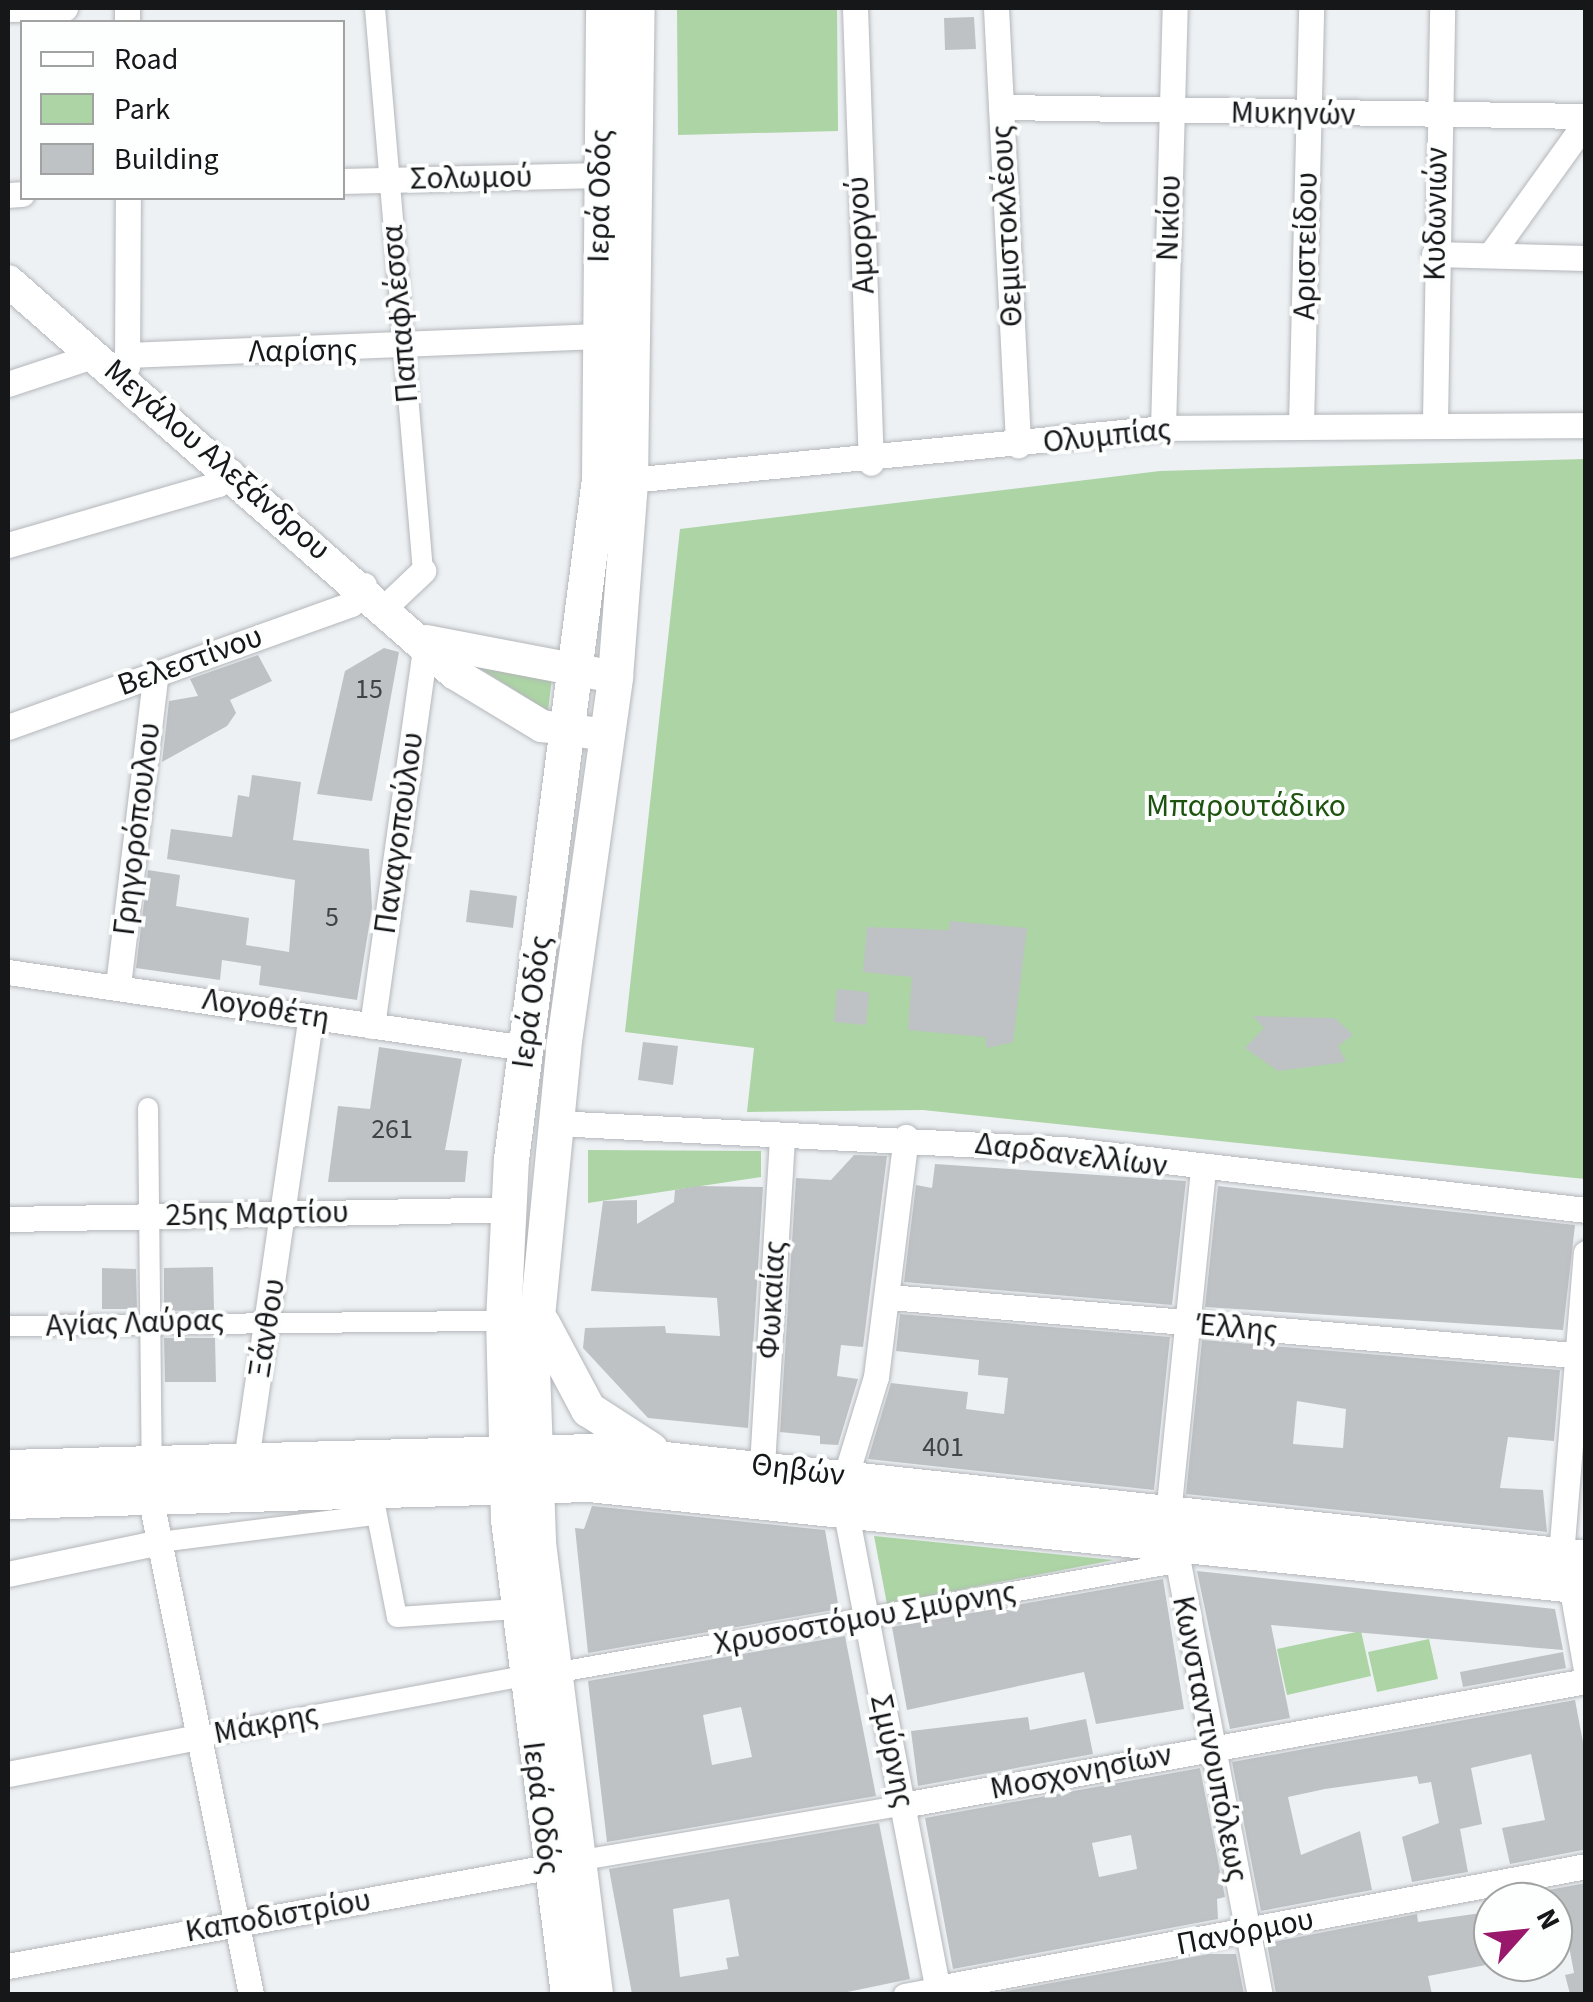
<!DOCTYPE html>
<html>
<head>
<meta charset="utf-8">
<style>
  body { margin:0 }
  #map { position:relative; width:1593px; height:2002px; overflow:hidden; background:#edf1f4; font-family:"Source Sans 3",sans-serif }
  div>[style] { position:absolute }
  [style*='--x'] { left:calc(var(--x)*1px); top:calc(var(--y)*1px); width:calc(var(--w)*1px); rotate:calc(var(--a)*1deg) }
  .green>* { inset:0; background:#acd4a4 }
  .building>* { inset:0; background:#bec2c5 }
  .roads { filter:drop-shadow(0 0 2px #b4b7ba) drop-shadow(0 0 2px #b4b7ba) }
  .pedestrian>* { height:20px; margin:-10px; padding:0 10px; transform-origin:10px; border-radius:10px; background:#fff }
  .minor>* { height:25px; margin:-12.5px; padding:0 12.5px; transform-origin:12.5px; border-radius:12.5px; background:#fff }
  .tertiary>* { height:32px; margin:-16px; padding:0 16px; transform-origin:16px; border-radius:16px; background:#fff }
  .secondary>* { height:35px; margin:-17.5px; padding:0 17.5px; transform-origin:17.5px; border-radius:17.5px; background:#fff }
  span { translate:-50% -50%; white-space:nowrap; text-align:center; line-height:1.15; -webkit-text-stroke:8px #fdfefe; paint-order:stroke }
  .number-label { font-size:28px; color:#404244 }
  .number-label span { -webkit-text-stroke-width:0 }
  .street-label { font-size:32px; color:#161719 }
  .park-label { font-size:32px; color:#1d520f }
  .frame { position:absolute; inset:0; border:10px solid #161719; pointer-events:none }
  .legend { position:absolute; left:20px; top:20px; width:325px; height:180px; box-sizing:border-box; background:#fdfefe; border:2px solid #a1a2a2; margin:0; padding:12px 18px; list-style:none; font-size:30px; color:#161719 }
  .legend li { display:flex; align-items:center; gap:20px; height:50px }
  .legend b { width:50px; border:2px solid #a1a2a2 }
  .north { position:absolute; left:1473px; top:1882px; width:100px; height:100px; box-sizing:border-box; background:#fdfefe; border:2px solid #a1a2a2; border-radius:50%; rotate:63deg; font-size:28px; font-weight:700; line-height:40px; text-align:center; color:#161719 }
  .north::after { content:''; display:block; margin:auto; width:35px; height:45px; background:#9a186c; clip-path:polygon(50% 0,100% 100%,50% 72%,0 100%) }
</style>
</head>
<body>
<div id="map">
  <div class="green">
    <div style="clip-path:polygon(677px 8px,837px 8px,838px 131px,678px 135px)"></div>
    <div style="clip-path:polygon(1585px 459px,1585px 1179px,923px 1110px,747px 1112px,754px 1048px,625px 1032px,680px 529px,1160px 471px)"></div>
    <div style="clip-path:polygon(466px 660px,552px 677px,548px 711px)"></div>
    <div style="clip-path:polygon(588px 1150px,761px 1151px,761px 1177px,588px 1203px)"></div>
    <div style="clip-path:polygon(874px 1536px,1114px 1560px,887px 1604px)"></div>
    <div style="clip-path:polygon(1361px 1631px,1371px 1676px,1287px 1695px,1277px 1649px)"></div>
    <div style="clip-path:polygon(1429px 1639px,1438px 1679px,1377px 1692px,1368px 1652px)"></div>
  </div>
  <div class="building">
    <div style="clip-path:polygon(974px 17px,976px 49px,945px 50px,944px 18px)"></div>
    <div style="clip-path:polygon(384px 648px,399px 652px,372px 801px,317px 794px,345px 671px)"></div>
    <div style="clip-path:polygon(258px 655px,272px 681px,230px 700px,236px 713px,227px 726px,162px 762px,169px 701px,198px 696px,190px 679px)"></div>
    <div style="clip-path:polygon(252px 775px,301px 782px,293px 840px,369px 849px,372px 908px,357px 1000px,259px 985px,261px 966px,222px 960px,220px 980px,136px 968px,148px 870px,180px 875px,176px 906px,249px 918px,246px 945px,289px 952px,295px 880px,167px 859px,171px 829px,232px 837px,238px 795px,249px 797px)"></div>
    <div style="clip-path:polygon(470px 890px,517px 896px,513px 928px,466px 922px)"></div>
    <div style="clip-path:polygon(950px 921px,1027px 928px,1013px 1042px,987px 1048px,985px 1037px,908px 1030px,912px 977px,863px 972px,867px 927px,949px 930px)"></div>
    <div style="clip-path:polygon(837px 989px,869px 992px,866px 1025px,834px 1022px)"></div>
    <div style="clip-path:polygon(1253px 1016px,1335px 1018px,1353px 1035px,1338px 1046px,1346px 1062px,1278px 1071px,1245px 1048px,1264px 1028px)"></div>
    <div style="clip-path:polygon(643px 1042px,678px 1046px,673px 1085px,638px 1080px)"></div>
    <div style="clip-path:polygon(379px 1047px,462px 1059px,445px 1150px,468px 1151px,465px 1182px,328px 1182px,338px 1106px,370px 1109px)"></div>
    <div style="clip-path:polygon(854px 1155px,887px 1156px,863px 1347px,841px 1345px,837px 1376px,858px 1379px,838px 1445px,820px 1444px,820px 1436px,780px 1432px,796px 1178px,831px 1180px)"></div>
    <div style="clip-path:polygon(935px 1164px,1186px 1181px,1172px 1305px,904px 1282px,916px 1185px,932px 1188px)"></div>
    <div style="clip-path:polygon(697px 1186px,763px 1187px,748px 1428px,648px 1418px,583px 1348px,585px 1328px,665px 1326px,666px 1333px,720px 1336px,717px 1298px,591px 1291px,603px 1201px,637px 1200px,637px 1224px,674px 1202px,675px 1190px)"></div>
    <div style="clip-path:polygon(1218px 1186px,1575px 1225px,1563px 1330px,1205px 1307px)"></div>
    <div style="clip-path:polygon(213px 1267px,214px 1310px,164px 1311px,164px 1268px)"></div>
    <div style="clip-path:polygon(102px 1268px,136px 1269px,137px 1309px,102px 1309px)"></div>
    <div style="clip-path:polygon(900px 1314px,1170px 1337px,1154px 1490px,868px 1459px,891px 1383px,968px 1392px,966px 1409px,1004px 1414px,1008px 1378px,978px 1375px,979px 1360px,896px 1351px)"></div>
    <div style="clip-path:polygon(164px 1338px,215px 1338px,216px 1382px,165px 1382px)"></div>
    <div style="clip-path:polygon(evenodd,1202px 1340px,1560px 1370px,1554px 1441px,1508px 1437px,1500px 1488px,1543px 1490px,1547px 1532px,1186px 1494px,1202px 1340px,1297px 1401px,1346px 1409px,1343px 1448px,1293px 1444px,1297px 1401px)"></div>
    <div style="clip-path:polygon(592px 1506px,825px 1530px,839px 1609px,588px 1653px,575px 1528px,584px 1529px)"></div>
    <div style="clip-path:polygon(1197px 1571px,1555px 1609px,1563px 1650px,1271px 1625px,1290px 1718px,1230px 1729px)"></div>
    <div style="clip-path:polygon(1163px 1579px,1184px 1709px,1096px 1724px,1084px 1672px,907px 1710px,892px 1627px)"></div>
    <div style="clip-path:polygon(evenodd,845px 1636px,876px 1796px,607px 1842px,588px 1681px,845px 1636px,741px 1707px,752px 1757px,712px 1765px,703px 1715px,741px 1707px)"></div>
    <div style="clip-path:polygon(1563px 1652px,1566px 1668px,1463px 1687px,1460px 1672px)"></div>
    <div style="clip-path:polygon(1575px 1700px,1586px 1758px,1583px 1850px,1510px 1864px,1502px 1828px,1545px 1820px,1531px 1754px,1471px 1768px,1482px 1824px,1460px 1829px,1468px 1872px,1412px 1882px,1402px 1837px,1439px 1823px,1431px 1782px,1419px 1784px,1417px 1776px,1325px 1789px,1288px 1797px,1301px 1855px,1360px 1831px,1372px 1890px,1261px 1911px,1232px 1762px)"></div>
    <div style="clip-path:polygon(1028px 1717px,1030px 1730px,1086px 1719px,1093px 1754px,918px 1786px,911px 1731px)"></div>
    <div style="clip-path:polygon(evenodd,1200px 1768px,1225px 1897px,1217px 1899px,1218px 1919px,953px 1969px,925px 1818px,1200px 1768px,1131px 1835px,1137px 1869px,1099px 1877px,1092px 1843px,1131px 1835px)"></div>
    <div style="clip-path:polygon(evenodd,879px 1823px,910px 1979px,838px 1994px,632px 1994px,609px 1869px,879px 1823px,729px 1899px,739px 1956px,726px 1958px,728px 1969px,680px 1977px,673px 1909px,729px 1899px)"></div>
    <div style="clip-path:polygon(1586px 1883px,1586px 1994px,1570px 1994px,1565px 1975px,1574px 1973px,1566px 1930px,1553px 1929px,1553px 1902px,1516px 1896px)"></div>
    <div style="clip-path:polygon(1481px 1913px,1491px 1964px,1428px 1976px,1432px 1994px,1276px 1994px,1267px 1943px,1417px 1914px,1418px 1922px)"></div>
    <div style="clip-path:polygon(1209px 1954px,1236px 1954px,1244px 1994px,991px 1994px)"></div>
  </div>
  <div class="roads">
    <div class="pedestrian">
      <div style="--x:375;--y:8;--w:565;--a:85.13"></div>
      <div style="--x:148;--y:1108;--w:355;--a:89.4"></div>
      <div style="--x:8;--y:1326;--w:495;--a:-0.6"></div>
      <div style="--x:372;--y:1490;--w:129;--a:78.9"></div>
      <div style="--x:397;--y:1617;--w:121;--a:-3.8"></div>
      <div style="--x:160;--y:1542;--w:217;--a:-7.2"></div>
      <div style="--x:554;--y:1673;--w:632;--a:-10.03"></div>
      <div style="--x:198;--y:1737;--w:333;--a:-10.6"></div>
      <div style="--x:577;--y:1861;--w:331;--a:-9.7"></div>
      <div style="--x:904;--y:1994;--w:35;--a:-10"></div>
    </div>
    <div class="minor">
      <div style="--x:127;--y:8;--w:14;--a:90"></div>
      <div style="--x:855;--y:8;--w:455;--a:88"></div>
      <div style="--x:996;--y:8;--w:438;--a:87.1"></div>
      <div style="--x:8;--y:9;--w:57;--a:-1"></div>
      <div style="--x:1001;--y:107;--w:585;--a:0.88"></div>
      <div style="--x:342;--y:181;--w:258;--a:-1.3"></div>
      <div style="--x:8;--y:195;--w:14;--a:-4"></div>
      <div style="--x:1434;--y:254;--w:152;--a:1.5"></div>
      <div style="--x:1491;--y:254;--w:163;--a:-54.3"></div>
      <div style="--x:127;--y:355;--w:472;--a:-2.3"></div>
      <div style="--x:127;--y:367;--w:169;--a:-89.7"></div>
      <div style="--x:8;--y:384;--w:92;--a:-18.4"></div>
      <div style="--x:1435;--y:421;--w:413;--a:-89"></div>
      <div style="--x:1301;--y:425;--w:417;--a:-88.6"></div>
      <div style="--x:1163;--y:428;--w:420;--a:-88.4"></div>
      <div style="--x:630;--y:480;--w:536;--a:-5.57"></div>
      <div style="--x:1163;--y:428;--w:423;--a:-0.4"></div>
      <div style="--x:8;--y:545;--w:219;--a:-16.2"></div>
      <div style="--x:218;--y:484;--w:18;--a:-43"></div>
      <div style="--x:387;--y:605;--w:50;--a:-43.4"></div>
      <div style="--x:8;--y:727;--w:364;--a:-19.7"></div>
      <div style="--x:351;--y:604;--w:23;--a:-56"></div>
      <div style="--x:8;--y:972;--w:523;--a:8.36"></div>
      <div style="--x:118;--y:985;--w:314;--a:-83.1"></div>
      <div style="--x:372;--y:1026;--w:389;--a:-82"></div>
      <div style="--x:555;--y:1123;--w:508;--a:2.94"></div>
      <div style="--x:1062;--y:1149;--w:528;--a:6.64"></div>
      <div style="--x:8;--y:1219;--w:499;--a:-1.1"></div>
      <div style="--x:889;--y:1297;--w:699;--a:4.84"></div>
      <div style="--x:246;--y:1460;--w:448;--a:-81.7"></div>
      <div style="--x:762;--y:1465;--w:330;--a:-86.5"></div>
      <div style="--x:846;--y:1475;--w:102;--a:-73"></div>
      <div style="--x:876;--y:1377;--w:242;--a:-82.9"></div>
      <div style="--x:150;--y:1496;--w:508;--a:78.54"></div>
      <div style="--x:845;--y:1508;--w:495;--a:79.1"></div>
      <div style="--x:1168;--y:1514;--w:346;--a:-84.2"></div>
      <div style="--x:1174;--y:1541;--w:461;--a:79.3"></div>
      <div style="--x:1561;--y:1555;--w:303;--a:-85.3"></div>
      <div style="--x:8;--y:1574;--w:155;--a:-11.9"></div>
      <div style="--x:1571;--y:1584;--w:87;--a:80.1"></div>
      <div style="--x:8;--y:1774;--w:194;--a:-11"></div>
      <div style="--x:903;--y:1805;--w:694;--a:-10.29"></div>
      <div style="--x:8;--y:1966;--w:549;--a:-10.39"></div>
      <div style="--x:938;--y:1988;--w:659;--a:-10.66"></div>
    </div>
    <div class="tertiary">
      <div style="--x:8;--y:281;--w:594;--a:41.31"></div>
      <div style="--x:454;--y:673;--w:103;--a:31.1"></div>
      <div style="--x:542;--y:726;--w:66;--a:7.9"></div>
      <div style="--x:426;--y:641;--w:192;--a:10.8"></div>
    </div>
    <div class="secondary">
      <div style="--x:542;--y:1323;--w:98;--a:61.9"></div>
      <div style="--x:588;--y:1409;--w:74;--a:32.8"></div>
      <div style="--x:8;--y:1467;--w:582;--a:-1.57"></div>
      <div style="--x:590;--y:1451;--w:1002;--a:6.13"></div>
      <div style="--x:8;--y:1501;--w:580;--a:-1.68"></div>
      <div style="--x:588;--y:1484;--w:1003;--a:5.84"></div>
      <div style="--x:568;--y:1994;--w:478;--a:-97.2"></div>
      <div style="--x:508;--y:1520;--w:199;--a:-91.4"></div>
      <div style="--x:503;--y:1321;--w:162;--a:-87.2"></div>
      <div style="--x:511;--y:1159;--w:686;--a:-82.63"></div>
      <div style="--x:599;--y:479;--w:471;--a:-89.5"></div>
      <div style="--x:595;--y:1994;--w:458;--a:-97.2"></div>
      <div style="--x:538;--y:1540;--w:173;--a:-92"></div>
      <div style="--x:532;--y:1367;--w:321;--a:-84.4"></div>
      <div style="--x:563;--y:1048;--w:375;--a:-82"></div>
      <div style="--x:615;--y:677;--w:198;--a:-85.6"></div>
      <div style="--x:630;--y:480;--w:472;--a:-89.2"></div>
    </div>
  </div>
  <div class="number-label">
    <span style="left:369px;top:689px">15</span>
    <span style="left:332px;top:917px">5</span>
    <span style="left:392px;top:1129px">261</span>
    <span style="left:943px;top:1447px">401</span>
  </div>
  <div class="street-label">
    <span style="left:1293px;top:114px;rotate:1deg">Μυκηνών</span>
    <span style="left:471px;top:178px;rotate:-1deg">Σολωμού</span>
    <span style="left:600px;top:196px;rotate:-89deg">Ιερά Οδός</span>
    <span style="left:1436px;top:214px;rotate:-89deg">Κυδωνιών</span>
    <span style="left:1169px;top:218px;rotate:-88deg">Νικίου</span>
    <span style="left:1007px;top:226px;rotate:-93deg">Θεμιστοκλέους</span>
    <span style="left:861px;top:235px;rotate:-93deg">Αμοργού</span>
    <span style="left:1306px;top:246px;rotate:-89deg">Αριστείδου</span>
    <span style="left:400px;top:314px;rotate:-95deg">Παπαφλέσσα</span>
    <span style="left:303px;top:351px;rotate:-1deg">Λαρίσης</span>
    <span style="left:1107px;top:436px;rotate:-6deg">Ολυμπίας</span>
    <span style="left:217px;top:460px;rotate:41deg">Μεγάλου Αλεξάνδρου</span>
    <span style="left:190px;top:661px;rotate:-20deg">Βελεστίνου</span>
    <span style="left:137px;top:829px;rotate:-83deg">Γρηγορόπουλου</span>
    <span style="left:399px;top:833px;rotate:-82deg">Παναγοπούλου</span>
    <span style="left:532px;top:1002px;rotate:-82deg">Ιερά Οδός</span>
    <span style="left:266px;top:1009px;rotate:9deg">Λογοθέτη</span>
    <span style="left:1071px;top:1155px;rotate:7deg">Δαρδανελλίων</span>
    <span style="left:257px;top:1214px;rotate:-1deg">25ης Μαρτίου</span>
    <span style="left:772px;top:1300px;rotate:-87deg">Φωκαίας</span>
    <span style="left:135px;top:1323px;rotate:-2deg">Αγίας Λαύρας</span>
    <span style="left:267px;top:1328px;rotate:-81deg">Ξάνθου</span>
    <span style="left:1237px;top:1328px;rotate:5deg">Έλλης</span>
    <span style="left:798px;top:1470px;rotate:7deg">Θηβών</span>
    <span style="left:865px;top:1618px;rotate:-10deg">Χρυσοστόμου Σμύρνης</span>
    <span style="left:266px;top:1724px;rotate:-11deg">Μάκρης</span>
    <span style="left:1210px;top:1739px;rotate:79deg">Κωνσταντινουπόλεως</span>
    <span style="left:892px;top:1751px;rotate:78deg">Σμύρνης</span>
    <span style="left:1081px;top:1772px;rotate:-11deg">Μοσχονησίων</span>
    <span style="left:541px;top:1808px;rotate:83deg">Ιερά Οδός</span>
    <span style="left:278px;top:1916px;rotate:-10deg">Καποδιστρίου</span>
    <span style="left:1245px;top:1932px;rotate:-11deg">Πανόρμου</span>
  </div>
  <div class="park-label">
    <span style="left:1246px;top:806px">Μπαρουτάδικο</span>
  </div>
  <div class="frame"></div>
  <ul class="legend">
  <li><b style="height:12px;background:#fff"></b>Road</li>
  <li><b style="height:28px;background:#acd4a4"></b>Park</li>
  <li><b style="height:28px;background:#bec2c5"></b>Building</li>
  </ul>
  <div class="north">N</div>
</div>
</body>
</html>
